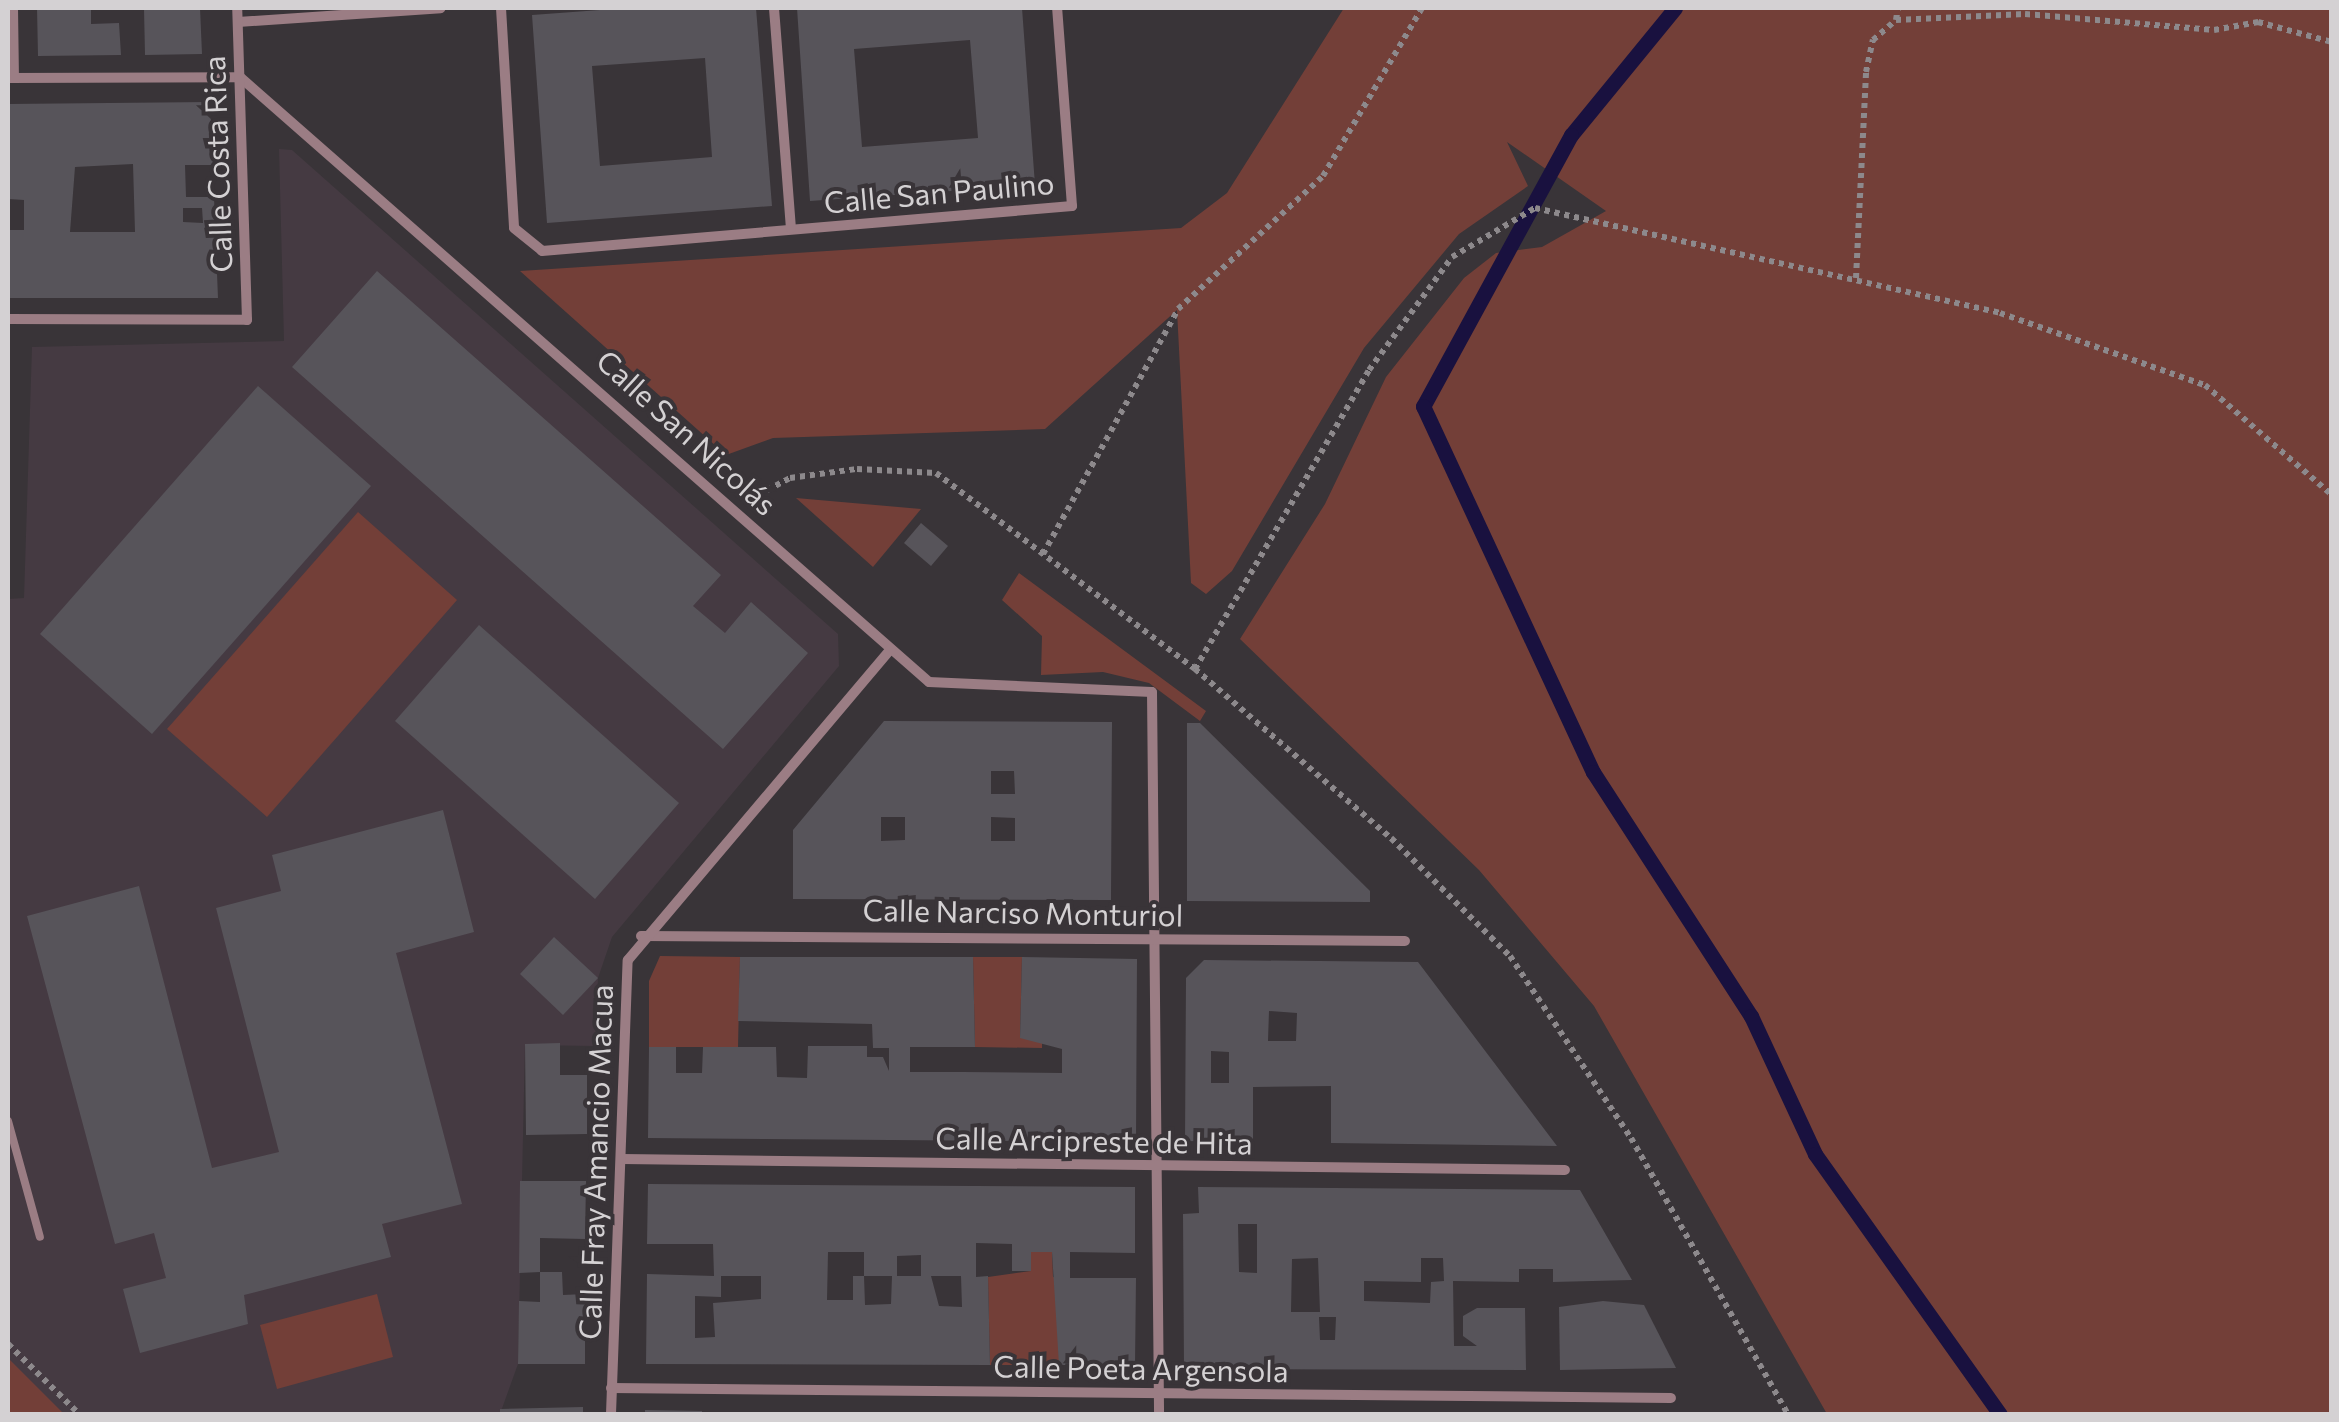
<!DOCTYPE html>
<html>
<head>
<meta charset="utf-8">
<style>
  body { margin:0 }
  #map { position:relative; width:2339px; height:1422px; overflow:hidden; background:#393438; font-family:Commissioner,sans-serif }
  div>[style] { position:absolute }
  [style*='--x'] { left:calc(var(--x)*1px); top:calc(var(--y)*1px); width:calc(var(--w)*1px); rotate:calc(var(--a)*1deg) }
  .built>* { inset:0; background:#453a42 }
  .green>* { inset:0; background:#733f38 }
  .stream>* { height:15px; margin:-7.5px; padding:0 7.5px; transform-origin:7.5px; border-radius:7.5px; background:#19113f }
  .building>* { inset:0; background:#57545a }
  .path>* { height:6px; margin-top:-3px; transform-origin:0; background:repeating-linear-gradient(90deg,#8d898c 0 5px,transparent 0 10px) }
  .lane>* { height:8px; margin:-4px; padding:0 4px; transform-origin:4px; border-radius:4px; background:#9b7d84 }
  .street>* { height:10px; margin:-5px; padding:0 5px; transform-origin:5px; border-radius:5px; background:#9b7d84 }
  span { translate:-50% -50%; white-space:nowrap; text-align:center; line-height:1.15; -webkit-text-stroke:8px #393438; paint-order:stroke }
  .street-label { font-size:30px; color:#d4d1d3 }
  .frame { position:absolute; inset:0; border:10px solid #d4d1d3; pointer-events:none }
</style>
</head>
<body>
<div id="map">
  <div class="built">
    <div style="clip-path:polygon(279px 149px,292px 150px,838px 634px,839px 666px,612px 937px,598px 978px,596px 1046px,525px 1045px,518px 1364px,500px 1414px,8px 1414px,8px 599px,24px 598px,32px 347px,284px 341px)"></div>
  </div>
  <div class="green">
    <div style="clip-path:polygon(1344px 8px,2331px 8px,2331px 1414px,1827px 1414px,1594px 1006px,1479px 870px,1240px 639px,1325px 504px,1386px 377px,1464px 278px,1496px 253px,1542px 247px,1606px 211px,1507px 142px,1528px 186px,1459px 234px,1364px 348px,1232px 571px,1206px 594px,1191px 583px,1177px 310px,1045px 429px,773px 438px,726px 455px,520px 271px,1181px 228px,1227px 193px)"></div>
    <div style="clip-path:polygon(796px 498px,921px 509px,873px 567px)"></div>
    <div style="clip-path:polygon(358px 512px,457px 600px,267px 817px,167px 729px)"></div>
    <div style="clip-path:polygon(1019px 573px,1206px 711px,1200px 721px,1149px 683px,1103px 672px,1041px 675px,1042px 636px,1002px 600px)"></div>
    <div style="clip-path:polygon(660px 956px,740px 957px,738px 1047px,649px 1047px,649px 981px)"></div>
    <div style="clip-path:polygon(973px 957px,1022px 957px,1020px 1038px,1042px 1038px,1042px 1048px,975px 1047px)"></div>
    <div style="clip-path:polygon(1031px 1252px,1052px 1252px,1053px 1277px,1060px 1278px,1059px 1365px,990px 1365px,988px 1277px,1031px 1271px)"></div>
    <div style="clip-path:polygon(377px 1294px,393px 1357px,277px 1389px,260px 1325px)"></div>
    <div style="clip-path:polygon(8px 1358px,64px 1414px,8px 1414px)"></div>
  </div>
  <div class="stream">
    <div style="--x:1675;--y:8;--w:164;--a:129.3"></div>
    <div style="--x:1571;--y:135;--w:309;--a:118.6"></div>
    <div style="--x:1423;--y:406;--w:404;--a:65.1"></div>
    <div style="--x:1593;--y:772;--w:291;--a:57.1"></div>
    <div style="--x:1751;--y:1016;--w:152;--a:65.1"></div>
    <div style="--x:1815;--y:1154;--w:319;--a:54.6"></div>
  </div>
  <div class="building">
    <div style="clip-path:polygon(37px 8px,91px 8px,91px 24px,119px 23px,121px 55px,38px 56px)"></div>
    <div style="clip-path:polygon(144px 8px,200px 8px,202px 54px,145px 55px)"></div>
    <div style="clip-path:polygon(evenodd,627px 8px,756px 8px,772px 206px,547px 223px,532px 15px,627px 8px,705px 58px,712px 157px,600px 166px,592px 66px,705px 58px)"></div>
    <div style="clip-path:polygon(evenodd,797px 8px,1022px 8px,1035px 185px,810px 201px,797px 8px,970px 40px,978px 138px,862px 147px,854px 49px,970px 40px)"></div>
    <div style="clip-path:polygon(evenodd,210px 102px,213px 165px,185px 165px,186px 197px,214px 197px,218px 298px,8px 298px,8px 230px,24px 230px,24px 200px,8px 199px,8px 104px,210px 102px,133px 164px,135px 232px,70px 232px,75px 167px,133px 164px,210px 102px,183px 208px,202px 208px,203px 223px,183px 222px,183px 208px)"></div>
    <div style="clip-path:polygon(377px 271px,721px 575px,693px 606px,725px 633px,751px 602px,808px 653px,723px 749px,292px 367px)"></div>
    <div style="clip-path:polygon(258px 386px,371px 486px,152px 734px,40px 634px)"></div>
    <div style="clip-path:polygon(921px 523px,948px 546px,931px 566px,904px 543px)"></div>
    <div style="clip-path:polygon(479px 625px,679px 803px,595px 899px,395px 721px)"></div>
    <div style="clip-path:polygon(evenodd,884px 721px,1112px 722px,1111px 900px,793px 899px,793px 830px,884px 721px,991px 771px,1014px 771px,1015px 794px,991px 794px,991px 771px,884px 721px,881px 817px,905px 817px,905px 840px,881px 841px,881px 817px,884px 721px,991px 817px,1015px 818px,1015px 841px,991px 841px,991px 817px)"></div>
    <div style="clip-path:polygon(1187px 723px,1200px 723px,1370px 891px,1370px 902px,1187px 901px)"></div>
    <div style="clip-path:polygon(443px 810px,474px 932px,396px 953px,462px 1204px,382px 1224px,391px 1257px,244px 1295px,248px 1324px,140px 1353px,123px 1289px,166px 1278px,154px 1233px,115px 1244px,27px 916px,139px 886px,212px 1168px,279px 1152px,216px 908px,281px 891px,272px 855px)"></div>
    <div style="clip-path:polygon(554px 937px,598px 978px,563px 1015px,520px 974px)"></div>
    <div style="clip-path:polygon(740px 957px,973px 957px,975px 1047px,910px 1047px,910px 1072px,962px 1072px,1062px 1073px,1062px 1049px,1020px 1038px,1022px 957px,1137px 959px,1136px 1142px,648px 1138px,649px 1047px,676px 1047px,676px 1073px,702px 1073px,703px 1047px,776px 1047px,777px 1077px,807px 1078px,808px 1046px,867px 1046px,867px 1057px,883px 1057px,889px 1071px,889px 1048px,873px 1048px,872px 1024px,738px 1021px)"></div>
    <div style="clip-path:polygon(evenodd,1204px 960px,1418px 962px,1557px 1146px,1331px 1143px,1331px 1086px,1253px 1087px,1253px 1142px,1185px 1141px,1186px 978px,1204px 960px,1269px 1011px,1297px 1013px,1296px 1041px,1268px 1041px,1269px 1011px,1204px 960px,1211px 1051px,1229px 1052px,1229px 1083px,1211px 1083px,1211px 1051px)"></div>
    <div style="clip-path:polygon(560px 1043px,560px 1075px,587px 1075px,587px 1134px,526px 1135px,525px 1044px)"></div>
    <div style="clip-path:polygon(520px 1181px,586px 1181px,585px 1239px,540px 1238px,540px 1272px,519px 1273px)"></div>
    <div style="clip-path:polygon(evenodd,648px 1184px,1135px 1187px,1135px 1253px,1070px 1252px,1070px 1278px,1136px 1278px,1135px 1365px,1059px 1365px,1052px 1252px,1031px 1252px,1031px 1271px,1012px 1271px,1012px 1244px,976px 1243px,976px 1277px,988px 1276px,990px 1365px,646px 1364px,647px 1274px,714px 1276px,713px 1244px,647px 1244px,648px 1184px,828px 1252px,864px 1252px,864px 1276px,892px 1276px,891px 1304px,865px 1305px,864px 1276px,853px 1276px,853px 1300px,827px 1300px,828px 1252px,648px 1184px,921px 1255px,921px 1276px,897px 1276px,897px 1256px,921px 1255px,648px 1184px,721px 1276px,761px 1276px,761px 1299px,713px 1303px,715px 1337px,695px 1338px,695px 1296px,721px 1297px,721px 1276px,648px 1184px,931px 1276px,961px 1276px,962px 1307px,939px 1306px,931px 1276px)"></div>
    <div style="clip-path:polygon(evenodd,1198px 1187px,1580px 1190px,1632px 1280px,1553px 1282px,1553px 1269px,1519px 1269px,1519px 1282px,1453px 1281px,1454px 1346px,1477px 1346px,1463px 1336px,1463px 1316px,1477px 1308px,1525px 1308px,1526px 1370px,1184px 1369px,1183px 1214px,1199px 1213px,1198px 1187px,1238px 1224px,1257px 1224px,1257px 1273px,1239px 1272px,1238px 1224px,1198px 1187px,1318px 1258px,1320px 1312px,1291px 1312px,1292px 1259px,1318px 1258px,1198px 1187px,1421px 1258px,1443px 1258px,1444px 1281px,1431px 1282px,1430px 1303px,1364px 1301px,1364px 1281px,1421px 1282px,1421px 1258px,1198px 1187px,1319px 1317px,1336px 1317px,1335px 1340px,1320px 1340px,1319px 1317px)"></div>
    <div style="clip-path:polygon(540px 1272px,562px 1272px,563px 1295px,585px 1294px,585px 1364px,518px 1364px,519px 1301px,540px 1302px)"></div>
    <div style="clip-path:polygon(1603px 1301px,1644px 1305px,1676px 1368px,1560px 1370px,1559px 1307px)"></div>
    <div style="clip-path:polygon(583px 1407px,583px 1414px,500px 1414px,500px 1409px)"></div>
    <div style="clip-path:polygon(645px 1410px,702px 1411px,702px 1414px,645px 1414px)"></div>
  </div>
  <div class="path">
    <div style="--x:1896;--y:20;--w:12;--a:-81"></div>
    <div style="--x:1856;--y:278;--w:206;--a:-87.2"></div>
    <div style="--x:1866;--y:72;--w:33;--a:-78"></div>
    <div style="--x:1873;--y:40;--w:30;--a:-41"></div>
    <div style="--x:1896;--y:20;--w:129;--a:-2.7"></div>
    <div style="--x:2025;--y:14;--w:190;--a:4.8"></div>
    <div style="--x:2214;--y:30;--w:45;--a:-10.3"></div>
    <div style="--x:2258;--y:22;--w:77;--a:15.1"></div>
    <div style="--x:758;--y:495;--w:36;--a:-28"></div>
    <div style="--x:790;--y:478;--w:68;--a:-7.7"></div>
    <div style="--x:857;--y:469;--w:79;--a:2.9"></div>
    <div style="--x:936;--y:473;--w:325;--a:37.1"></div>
    <div style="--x:1195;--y:669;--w:259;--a:40.8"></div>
    <div style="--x:1391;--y:838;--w:168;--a:44.8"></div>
    <div style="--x:1510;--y:956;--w:219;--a:56.4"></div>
    <div style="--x:1631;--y:1138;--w:318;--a:60.4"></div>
    <div style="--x:1043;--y:554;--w:280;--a:-61.1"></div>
    <div style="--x:1178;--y:309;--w:197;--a:-42.5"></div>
    <div style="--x:1323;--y:176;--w:195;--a:-59.5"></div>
    <div style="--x:1195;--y:669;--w:346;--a:-59.8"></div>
    <div style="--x:1369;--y:370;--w:140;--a:-53.7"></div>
    <div style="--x:1452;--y:257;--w:96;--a:-30.6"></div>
    <div style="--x:1535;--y:208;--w:477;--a:12.7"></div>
    <div style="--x:2000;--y:313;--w:217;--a:19.4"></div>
    <div style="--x:2205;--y:385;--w:168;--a:40.9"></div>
    <div style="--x:8;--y:1344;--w:100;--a:44.6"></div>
  </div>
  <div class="lane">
    <div style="--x:8;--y:1121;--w:120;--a:74.6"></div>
  </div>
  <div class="street">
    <div style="--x:13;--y:8;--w:70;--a:89.2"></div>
    <div style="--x:501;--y:8;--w:220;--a:86.6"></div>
    <div style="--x:514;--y:228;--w:36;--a:39"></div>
    <div style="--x:542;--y:251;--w:532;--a:-4.85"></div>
    <div style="--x:1072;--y:206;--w:199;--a:-94.3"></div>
    <div style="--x:774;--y:8;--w:221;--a:85.6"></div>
    <div style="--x:238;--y:22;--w:203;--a:-3.9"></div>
    <div style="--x:8;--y:78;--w:232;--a:-0.2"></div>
    <div style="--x:240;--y:77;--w:917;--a:41.29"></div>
    <div style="--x:929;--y:682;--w:223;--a:2.6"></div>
    <div style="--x:1152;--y:692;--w:722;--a:89.44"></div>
    <div style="--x:8;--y:319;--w:239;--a:0.2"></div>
    <div style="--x:247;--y:320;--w:312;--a:-91.8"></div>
    <div style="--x:641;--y:936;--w:764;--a:0.37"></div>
    <div style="--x:622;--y:1159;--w:943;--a:0.67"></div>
    <div style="--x:611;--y:1388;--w:1060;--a:0.54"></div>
    <div style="--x:611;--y:1414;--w:454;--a:-87.9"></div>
    <div style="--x:628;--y:960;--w:407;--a:-49.8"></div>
  </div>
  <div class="street-label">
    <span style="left:217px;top:164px;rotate:-92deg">Calle Costa Rica</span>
    <span style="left:939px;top:192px;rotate:-5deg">Calle San Paulino</span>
    <span style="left:687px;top:432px;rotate:42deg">Calle San Nicolás</span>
    <span style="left:1023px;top:912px;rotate:1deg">Calle Narciso Monturiol</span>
    <span style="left:1094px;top:1140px;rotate:1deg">Calle Arcipreste de Hita</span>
    <span style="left:595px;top:1162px;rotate:-88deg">Calle Fray Amancio Macua</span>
    <span style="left:1141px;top:1368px;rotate:1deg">Calle Poeta Argensola</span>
  </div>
  <div class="frame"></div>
</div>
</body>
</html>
